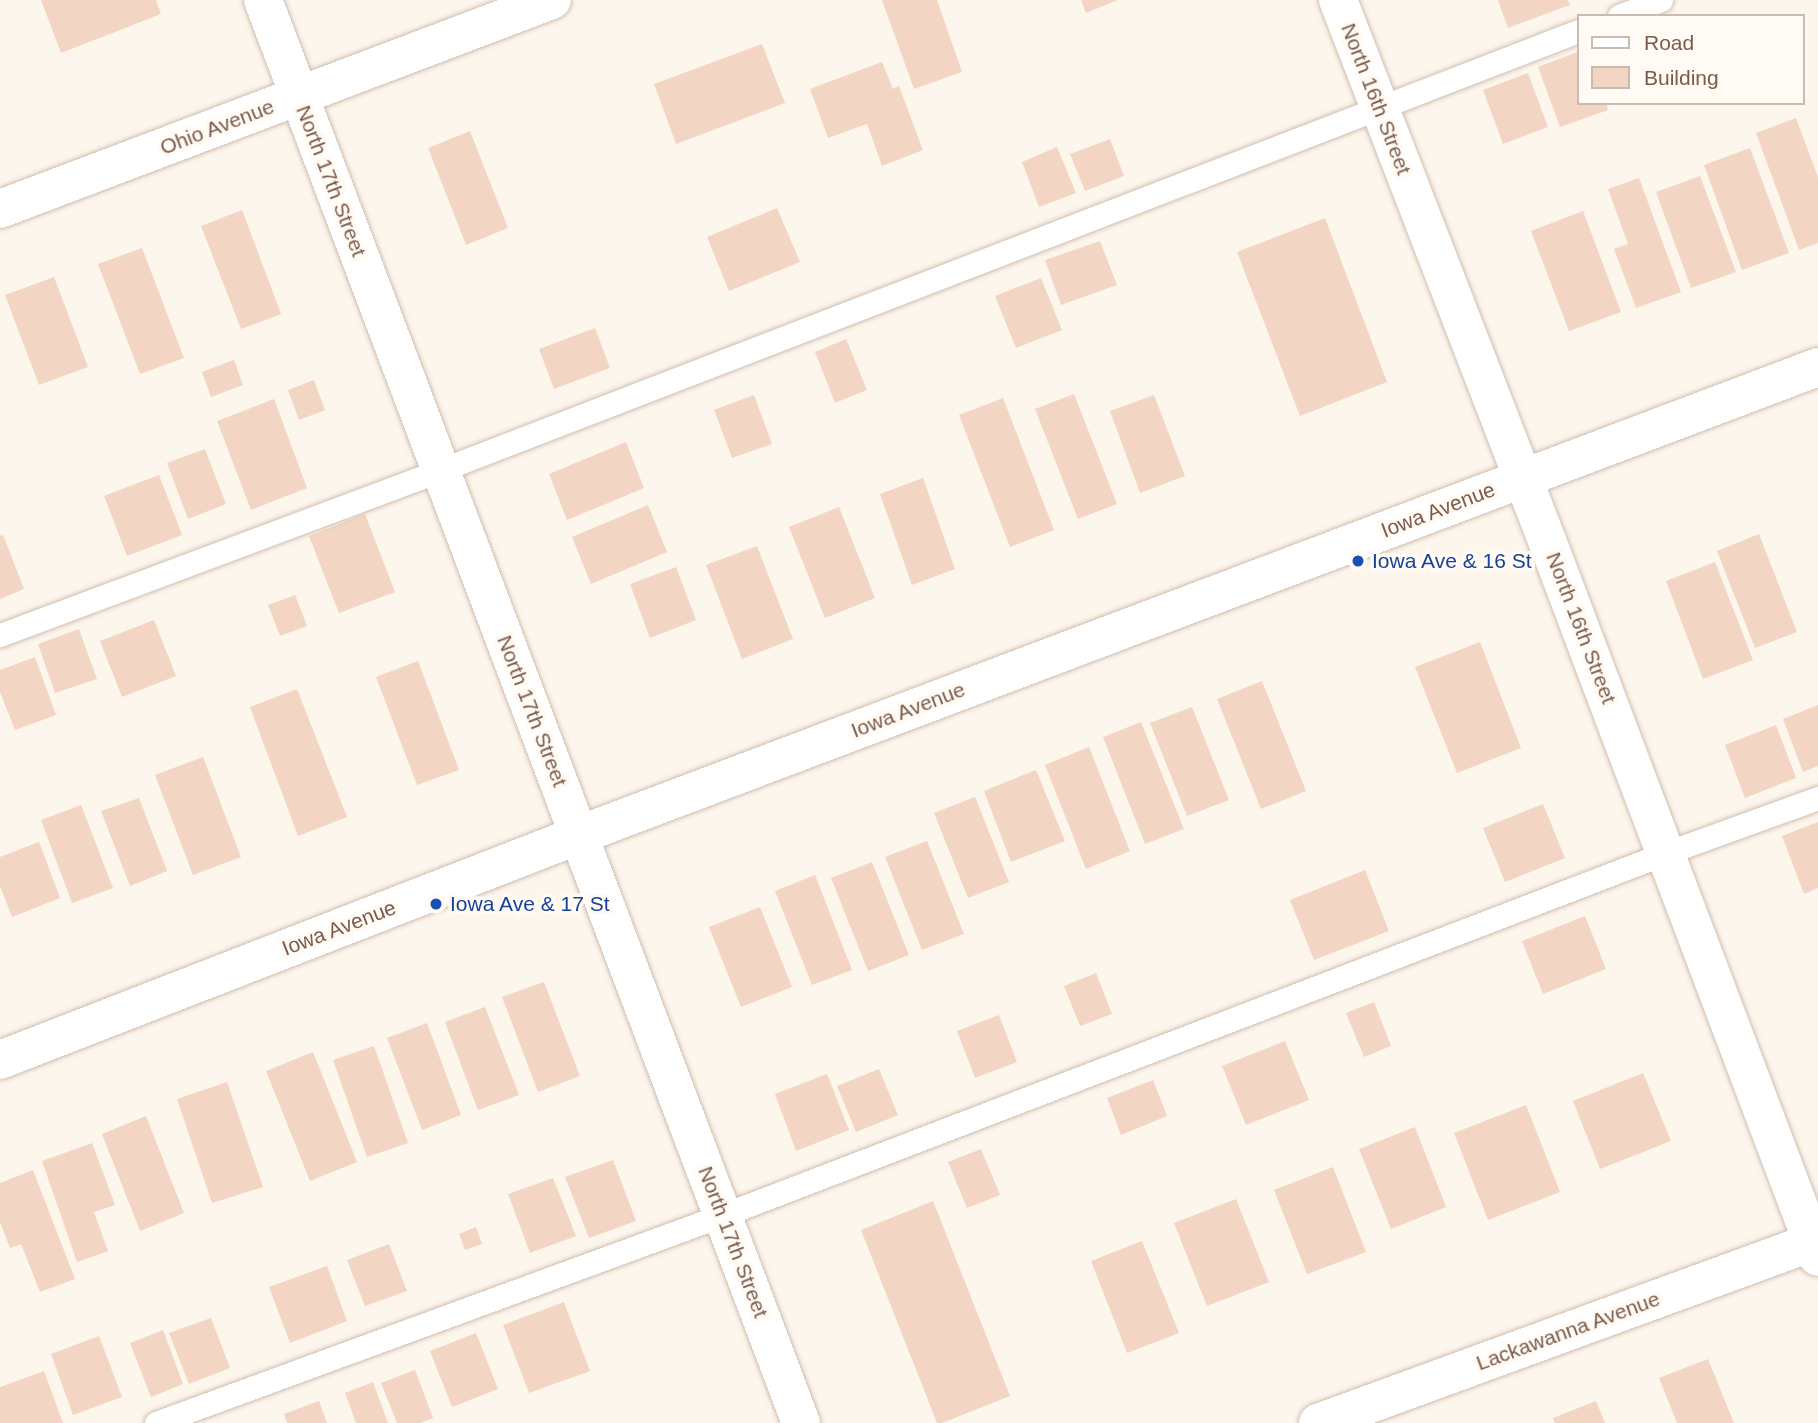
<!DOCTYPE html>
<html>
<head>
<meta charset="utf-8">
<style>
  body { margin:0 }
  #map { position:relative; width:1818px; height:1423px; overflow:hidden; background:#fdf6ec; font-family:Arial,sans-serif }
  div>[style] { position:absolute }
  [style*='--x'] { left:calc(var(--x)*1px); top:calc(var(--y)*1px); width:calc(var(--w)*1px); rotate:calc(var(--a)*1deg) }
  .building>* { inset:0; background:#f3d5c3 }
  .roads { filter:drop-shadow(0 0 2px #d1beb0) drop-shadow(0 0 2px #d1beb0) }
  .lane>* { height:23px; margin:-11.5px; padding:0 11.5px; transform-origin:11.5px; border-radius:11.5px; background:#fff }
  .street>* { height:38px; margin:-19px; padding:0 19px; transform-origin:19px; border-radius:19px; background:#fff }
  .dots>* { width:19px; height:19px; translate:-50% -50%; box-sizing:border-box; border:4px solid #fffaf3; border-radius:50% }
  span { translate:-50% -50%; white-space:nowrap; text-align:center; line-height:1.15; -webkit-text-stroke:7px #fffaf3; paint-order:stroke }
  .street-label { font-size:21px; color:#7a5c4d }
  .transit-label { font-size:21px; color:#164399 }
  .left { translate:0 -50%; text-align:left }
  .legend { position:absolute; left:1577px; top:14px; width:228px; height:91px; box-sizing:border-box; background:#fffaf3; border:2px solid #cabbb1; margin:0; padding:9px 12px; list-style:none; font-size:21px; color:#7a5c4d }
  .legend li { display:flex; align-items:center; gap:14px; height:35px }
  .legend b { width:35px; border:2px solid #cabbb1 }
</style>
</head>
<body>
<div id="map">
  <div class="building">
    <div style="clip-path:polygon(41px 0,156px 0,161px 14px,61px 53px)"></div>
    <div style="clip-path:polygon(882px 0,937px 0,962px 72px,914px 89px)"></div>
    <div style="clip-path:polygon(1081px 0,1118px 0,1086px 13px)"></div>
    <div style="clip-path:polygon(1498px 0,1568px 0,1570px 5px,1508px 28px)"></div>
    <div style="clip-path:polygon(762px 44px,785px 103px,676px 144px,654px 84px)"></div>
    <div style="clip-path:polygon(1578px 52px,1578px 103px,1606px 103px,1608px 110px,1560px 127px,1538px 67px)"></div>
    <div style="clip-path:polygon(882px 62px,893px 89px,899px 86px,923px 150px,882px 166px,867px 124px,828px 138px,810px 89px)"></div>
    <div style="clip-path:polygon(1528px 73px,1548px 127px,1503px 144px,1483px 90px)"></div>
    <div style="clip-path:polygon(1796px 118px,1818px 177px,1818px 243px,1799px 250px,1756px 133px)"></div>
    <div style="clip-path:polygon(470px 131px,508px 228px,466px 245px,428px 148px)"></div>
    <div style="clip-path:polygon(1110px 139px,1124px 176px,1085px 191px,1070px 154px)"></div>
    <div style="clip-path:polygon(1057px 147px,1076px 193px,1039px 207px,1022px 162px)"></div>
    <div style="clip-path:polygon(1750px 148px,1789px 253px,1742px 270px,1704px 165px)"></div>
    <div style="clip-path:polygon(1700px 176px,1736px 272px,1691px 288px,1656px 192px)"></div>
    <div style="clip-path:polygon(1639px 178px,1681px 292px,1636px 308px,1614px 249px,1628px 244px,1608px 189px)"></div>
    <div style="clip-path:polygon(777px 208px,800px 262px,729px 291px,707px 237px)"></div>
    <div style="clip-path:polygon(242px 210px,281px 314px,241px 329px,201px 226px)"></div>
    <div style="clip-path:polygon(1583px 211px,1621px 312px,1569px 331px,1531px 231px)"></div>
    <div style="clip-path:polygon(1325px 218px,1387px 382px,1300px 416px,1237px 252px)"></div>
    <div style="clip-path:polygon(1100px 241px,1117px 285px,1061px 305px,1045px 260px)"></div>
    <div style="clip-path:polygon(142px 248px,184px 358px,140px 374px,98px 264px)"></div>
    <div style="clip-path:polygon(54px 277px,88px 367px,39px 385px,5px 295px)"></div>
    <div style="clip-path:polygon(1041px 278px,1062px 330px,1016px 348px,995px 296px)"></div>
    <div style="clip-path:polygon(595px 328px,610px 368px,554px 389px,539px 349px)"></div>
    <div style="clip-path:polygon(846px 339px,867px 390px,835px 403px,815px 352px)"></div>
    <div style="clip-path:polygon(234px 360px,243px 385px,211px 397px,202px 372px)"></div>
    <div style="clip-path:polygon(314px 380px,325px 410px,299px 420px,288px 390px)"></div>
    <div style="clip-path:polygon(1074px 394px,1117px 504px,1078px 519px,1035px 409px)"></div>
    <div style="clip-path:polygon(754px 395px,772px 444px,732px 458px,714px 410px)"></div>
    <div style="clip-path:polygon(1154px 395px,1185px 476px,1140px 493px,1110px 411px)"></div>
    <div style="clip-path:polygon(1003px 398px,1054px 530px,1010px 547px,959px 415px)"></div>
    <div style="clip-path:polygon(274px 399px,307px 488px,251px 510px,217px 421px)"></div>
    <div style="clip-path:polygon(626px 442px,644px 488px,567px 520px,549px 474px)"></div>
    <div style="clip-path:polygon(205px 449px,226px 504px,188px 519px,167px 463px)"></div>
    <div style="clip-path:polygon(159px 475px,182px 535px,127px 556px,104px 496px)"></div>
    <div style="clip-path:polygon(923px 478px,955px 569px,912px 585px,880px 494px)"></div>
    <div style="clip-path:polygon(648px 505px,667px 552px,591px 584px,572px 537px)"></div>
    <div style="clip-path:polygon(839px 507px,875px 598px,825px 618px,789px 527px)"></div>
    <div style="clip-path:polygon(365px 514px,395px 592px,339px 613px,309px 536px)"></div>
    <div style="clip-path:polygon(1759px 534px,1797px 632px,1755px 648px,1717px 551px)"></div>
    <div style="clip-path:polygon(3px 535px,24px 589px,0 599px,0 536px)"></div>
    <div style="clip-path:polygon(757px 546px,793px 639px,742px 659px,706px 565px)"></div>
    <div style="clip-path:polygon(1715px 562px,1753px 660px,1703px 679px,1666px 581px)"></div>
    <div style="clip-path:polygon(676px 567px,696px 620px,650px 638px,630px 584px)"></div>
    <div style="clip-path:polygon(295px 595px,307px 626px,280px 636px,268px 605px)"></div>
    <div style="clip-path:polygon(154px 620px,176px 676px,122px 697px,100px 641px)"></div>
    <div style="clip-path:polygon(79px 629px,97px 679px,55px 693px,38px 644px)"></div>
    <div style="clip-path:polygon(1480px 642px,1521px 748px,1457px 773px,1415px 667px)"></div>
    <div style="clip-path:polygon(35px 657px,56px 715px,15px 730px,0 692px,0 670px)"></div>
    <div style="clip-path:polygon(418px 661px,459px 770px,417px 785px,376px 677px)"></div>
    <div style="clip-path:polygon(1262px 681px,1306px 791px,1261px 809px,1217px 699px)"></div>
    <div style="clip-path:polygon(297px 689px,347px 817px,298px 836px,250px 707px)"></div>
    <div style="clip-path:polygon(1818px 705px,1818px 766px,1803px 772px,1783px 719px)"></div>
    <div style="clip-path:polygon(1192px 707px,1229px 800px,1187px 816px,1150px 723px)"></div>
    <div style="clip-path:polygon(1141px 722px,1184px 829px,1145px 844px,1103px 737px)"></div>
    <div style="clip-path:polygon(1776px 725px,1796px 778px,1745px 798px,1725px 745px)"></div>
    <div style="clip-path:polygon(1089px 747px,1130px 851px,1086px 869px,1045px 765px)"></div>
    <div style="clip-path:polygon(203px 757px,241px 857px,193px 875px,155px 775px)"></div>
    <div style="clip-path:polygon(1036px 770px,1065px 841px,1011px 862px,984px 791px)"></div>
    <div style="clip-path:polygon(975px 797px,1009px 882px,968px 898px,934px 813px)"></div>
    <div style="clip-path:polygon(139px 798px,167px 871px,130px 886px,101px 811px)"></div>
    <div style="clip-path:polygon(1543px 804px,1565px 858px,1505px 882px,1483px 828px)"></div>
    <div style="clip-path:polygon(81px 805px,113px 888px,72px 903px,41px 820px)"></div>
    <div style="clip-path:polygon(1818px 822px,1818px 888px,1804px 894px,1782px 836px)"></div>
    <div style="clip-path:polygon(927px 841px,964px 934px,922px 950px,885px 857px)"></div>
    <div style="clip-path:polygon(39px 842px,60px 898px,12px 917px,0 886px,0 857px)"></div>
    <div style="clip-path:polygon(872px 862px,909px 955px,868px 971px,831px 878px)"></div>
    <div style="clip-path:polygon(1365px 870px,1389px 931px,1314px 960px,1290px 900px)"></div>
    <div style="clip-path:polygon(815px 875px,852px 970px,812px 985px,775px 891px)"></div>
    <div style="clip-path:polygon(760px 907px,792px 987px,741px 1007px,709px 927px)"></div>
    <div style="clip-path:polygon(1585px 916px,1606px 969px,1543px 994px,1522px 941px)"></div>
    <div style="clip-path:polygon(1096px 973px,1112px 1014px,1080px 1026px,1064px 986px)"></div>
    <div style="clip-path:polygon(544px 982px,580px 1076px,538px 1092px,502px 997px)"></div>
    <div style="clip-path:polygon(1374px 1002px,1391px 1046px,1364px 1057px,1346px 1013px)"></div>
    <div style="clip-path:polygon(485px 1007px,519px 1095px,478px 1110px,445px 1022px)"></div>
    <div style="clip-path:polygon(999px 1015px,1017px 1062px,975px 1078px,957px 1031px)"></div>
    <div style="clip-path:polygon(427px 1023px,461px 1115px,422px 1130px,387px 1038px)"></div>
    <div style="clip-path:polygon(1285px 1041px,1309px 1100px,1246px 1125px,1222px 1066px)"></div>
    <div style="clip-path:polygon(374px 1046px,408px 1143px,367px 1157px,333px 1060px)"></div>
    <div style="clip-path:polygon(313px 1052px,357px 1162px,310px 1181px,266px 1071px)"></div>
    <div style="clip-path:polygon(879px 1069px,898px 1115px,856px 1132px,837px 1086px)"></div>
    <div style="clip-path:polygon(1643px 1073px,1671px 1141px,1600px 1169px,1573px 1101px)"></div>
    <div style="clip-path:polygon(827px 1074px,849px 1130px,796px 1151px,775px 1094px)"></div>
    <div style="clip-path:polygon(1153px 1080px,1167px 1116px,1121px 1135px,1107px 1098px)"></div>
    <div style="clip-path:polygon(227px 1082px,263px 1187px,212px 1203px,177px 1099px)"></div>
    <div style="clip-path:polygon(1526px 1105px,1560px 1192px,1488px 1220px,1454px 1133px)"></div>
    <div style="clip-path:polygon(146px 1116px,184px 1213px,140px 1231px,102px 1134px)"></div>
    <div style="clip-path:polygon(1415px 1127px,1446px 1207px,1391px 1229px,1359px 1149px)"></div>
    <div style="clip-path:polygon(92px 1143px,115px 1205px,94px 1212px,108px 1251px,77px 1262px,42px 1161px)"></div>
    <div style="clip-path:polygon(981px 1149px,1000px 1195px,967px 1208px,948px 1162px)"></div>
    <div style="clip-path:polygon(613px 1160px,636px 1221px,589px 1238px,565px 1177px)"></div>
    <div style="clip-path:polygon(1333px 1167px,1366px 1252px,1307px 1274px,1274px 1190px)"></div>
    <div style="clip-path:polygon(33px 1170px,75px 1279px,40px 1292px,21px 1244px,10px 1248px,0 1222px,0 1183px)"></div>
    <div style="clip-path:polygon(553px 1178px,576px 1236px,530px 1253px,508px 1194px)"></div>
    <div style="clip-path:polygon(1236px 1199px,1269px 1282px,1207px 1306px,1174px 1223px)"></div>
    <div style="clip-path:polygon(933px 1201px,1010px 1396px,942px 1423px,937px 1423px,861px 1230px)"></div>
    <div style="clip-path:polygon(476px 1227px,482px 1244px,465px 1250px,459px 1234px)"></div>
    <div style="clip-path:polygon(1142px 1241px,1179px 1333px,1127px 1353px,1091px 1261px)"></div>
    <div style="clip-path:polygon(389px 1244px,407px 1291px,365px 1306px,347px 1260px)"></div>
    <div style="clip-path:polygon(327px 1266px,347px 1321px,290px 1343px,269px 1287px)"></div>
    <div style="clip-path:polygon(564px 1302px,590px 1371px,529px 1393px,503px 1325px)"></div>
    <div style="clip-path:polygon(211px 1318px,230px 1368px,189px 1384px,169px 1333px)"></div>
    <div style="clip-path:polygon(163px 1330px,183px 1384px,151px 1397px,130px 1343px)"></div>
    <div style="clip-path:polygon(476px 1333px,498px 1389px,452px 1407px,430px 1351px)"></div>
    <div style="clip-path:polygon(99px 1336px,122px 1397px,73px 1415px,51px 1354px)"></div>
    <div style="clip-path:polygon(1708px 1359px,1734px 1423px,1677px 1423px,1659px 1378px)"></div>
    <div style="clip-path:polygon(415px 1370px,433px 1418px,420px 1423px,397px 1423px,381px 1383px)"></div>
    <div style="clip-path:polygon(44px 1371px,63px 1423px,0 1423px,0 1387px)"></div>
    <div style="clip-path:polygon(373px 1382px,388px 1423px,356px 1423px,345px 1393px)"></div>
    <div style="clip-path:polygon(319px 1401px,327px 1423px,287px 1423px,284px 1414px)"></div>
    <div style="clip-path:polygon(1596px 1401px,1605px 1423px,1555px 1423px,1553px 1418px)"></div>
  </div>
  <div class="roads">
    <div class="lane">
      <div style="--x:1619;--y:16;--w:45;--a:-20.9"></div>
      <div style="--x:0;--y:635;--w:471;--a:-20.5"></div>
      <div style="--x:441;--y:470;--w:1219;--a:-21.11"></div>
      <div style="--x:156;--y:1423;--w:604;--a:-20.15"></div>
      <div style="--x:723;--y:1215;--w:1010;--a:-21"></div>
      <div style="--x:1666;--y:853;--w:162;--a:-19.9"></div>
    </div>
    <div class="street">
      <div style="--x:263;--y:0;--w:1521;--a:69.29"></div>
      <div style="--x:1338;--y:0;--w:582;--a:68.86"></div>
      <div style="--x:1548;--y:543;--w:763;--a:69.29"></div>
      <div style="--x:0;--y:209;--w:590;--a:-20.74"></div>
      <div style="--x:0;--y:1060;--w:621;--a:-21.24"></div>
      <div style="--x:579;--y:835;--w:1324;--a:-20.69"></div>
      <div style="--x:1318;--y:1423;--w:532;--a:-20.1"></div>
    </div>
  </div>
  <div class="dots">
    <div style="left:1358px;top:561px;background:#1a4fb4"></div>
    <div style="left:436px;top:904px;background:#1a4fb4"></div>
  </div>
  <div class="street-label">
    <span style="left:1376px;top:99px;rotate:69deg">North 16th Street</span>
    <span style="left:217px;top:127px;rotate:-21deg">Ohio Avenue</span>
    <span style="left:331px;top:181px;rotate:69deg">North 17th Street</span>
    <span style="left:1438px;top:510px;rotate:-21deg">Iowa Avenue</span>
    <span style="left:1581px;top:628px;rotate:69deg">North 16th Street</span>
    <span style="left:908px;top:710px;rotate:-21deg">Iowa Avenue</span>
    <span style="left:532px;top:711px;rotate:69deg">North 17th Street</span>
    <span style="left:339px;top:928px;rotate:-21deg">Iowa Avenue</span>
    <span style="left:733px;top:1242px;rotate:69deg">North 17th Street</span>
    <span style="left:1568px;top:1331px;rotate:-20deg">Lackawanna Avenue</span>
  </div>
  <div class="transit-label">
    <span class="left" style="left:1372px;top:561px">Iowa Ave &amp; 16 St</span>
    <span class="left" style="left:450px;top:904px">Iowa Ave &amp; 17 St</span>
  </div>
  <ul class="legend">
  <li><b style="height:9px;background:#fff"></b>Road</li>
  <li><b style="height:19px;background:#f3d5c3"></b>Building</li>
  </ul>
</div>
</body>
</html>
